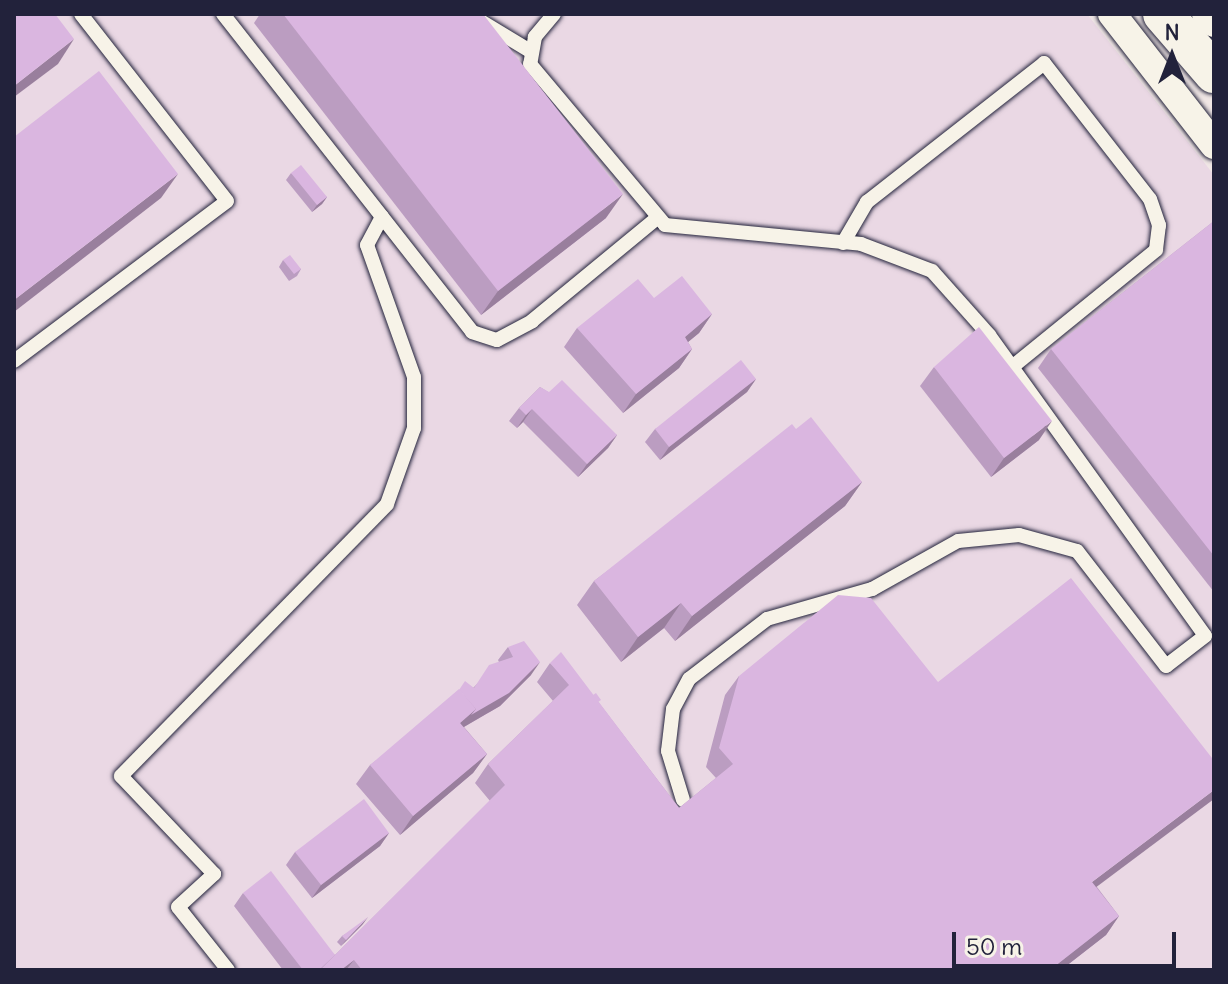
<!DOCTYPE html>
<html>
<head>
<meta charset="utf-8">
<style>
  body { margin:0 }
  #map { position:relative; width:1228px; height:984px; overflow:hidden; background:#f1e7e6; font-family:Delius,sans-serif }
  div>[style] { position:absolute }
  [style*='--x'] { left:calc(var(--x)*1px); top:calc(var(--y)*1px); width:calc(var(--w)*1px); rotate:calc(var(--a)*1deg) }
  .built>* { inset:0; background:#ead8e4 }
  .roads { filter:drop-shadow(0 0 2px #22223b) drop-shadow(0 0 2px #22223b) }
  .service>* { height:14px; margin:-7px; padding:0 7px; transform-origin:7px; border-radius:7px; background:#f7f3e8 }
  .minor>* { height:28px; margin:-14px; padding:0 14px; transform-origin:14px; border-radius:14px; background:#f7f3e8 }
  .secondary>* { height:40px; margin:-20px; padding:0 20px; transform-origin:20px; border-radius:20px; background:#f7f3e8 }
  .wall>* { inset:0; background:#bb9dc1 }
  .shaded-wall>* { inset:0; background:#997f9d }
  .building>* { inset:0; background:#dab6e0 }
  span { translate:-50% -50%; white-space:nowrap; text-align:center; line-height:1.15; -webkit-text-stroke:6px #f7f3e8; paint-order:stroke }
  .frame { position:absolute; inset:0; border:16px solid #22223b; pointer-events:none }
  .north { position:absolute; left:1132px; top:16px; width:80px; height:80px; -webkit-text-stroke:6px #f7f3e8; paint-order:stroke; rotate:0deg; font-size:22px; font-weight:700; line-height:32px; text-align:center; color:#22223b }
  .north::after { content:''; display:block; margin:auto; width:28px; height:36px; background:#22223b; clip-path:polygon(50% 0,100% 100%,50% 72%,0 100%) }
  .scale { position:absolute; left:952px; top:932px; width:224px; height:36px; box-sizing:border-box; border:4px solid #22223b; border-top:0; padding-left:10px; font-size:24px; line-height:28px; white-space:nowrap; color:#22223b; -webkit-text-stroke:6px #f7f3e8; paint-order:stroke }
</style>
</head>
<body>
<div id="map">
  <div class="built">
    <div style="clip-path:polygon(14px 14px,1087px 14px,1214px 175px,1214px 970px,14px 970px)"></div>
  </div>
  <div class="roads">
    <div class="service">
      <div style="--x:223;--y:14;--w:404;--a:51.9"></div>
      <div style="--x:472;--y:332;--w:26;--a:18"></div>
      <div style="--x:497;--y:340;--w:40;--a:-28"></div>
      <div style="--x:532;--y:321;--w:163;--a:-39.5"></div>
      <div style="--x:469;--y:14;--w:71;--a:31.2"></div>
      <div style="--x:554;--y:14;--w:30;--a:130"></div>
      <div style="--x:535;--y:37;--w:27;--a:100"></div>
      <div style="--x:530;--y:64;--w:210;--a:50"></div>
      <div style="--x:665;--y:225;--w:197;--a:5.5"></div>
      <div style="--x:861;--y:244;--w:76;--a:20.8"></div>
      <div style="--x:932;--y:271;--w:86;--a:48.3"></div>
      <div style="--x:989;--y:335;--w:370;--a:54.3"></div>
      <div style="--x:1205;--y:636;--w:49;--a:142.4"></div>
      <div style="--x:1166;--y:666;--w:145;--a:-127.7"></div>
      <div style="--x:1077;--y:551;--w:60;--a:-164.6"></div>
      <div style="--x:1019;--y:535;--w:61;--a:174.4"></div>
      <div style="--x:958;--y:541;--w:98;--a:150.8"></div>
      <div style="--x:872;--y:589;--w:109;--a:164.1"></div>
      <div style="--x:767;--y:619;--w:98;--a:142.4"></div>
      <div style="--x:689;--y:679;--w:34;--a:118"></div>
      <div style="--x:673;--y:709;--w:42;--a:96.8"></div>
      <div style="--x:668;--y:751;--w:51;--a:73"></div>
      <div style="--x:843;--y:243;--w:48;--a:-59.7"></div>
      <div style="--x:867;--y:202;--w:225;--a:-38.1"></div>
      <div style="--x:1044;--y:63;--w:172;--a:52.1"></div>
      <div style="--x:1150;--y:199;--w:28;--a:71"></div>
      <div style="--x:1159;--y:225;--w:25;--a:97"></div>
      <div style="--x:1156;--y:250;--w:186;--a:140.9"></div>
      <div style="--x:14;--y:361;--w:266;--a:-36.9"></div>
      <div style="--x:227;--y:201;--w:237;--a:-128"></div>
      <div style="--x:228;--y:970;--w:80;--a:-128.4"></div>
      <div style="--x:178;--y:907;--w:49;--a:-42.5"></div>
      <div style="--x:214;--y:874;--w:135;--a:-133.5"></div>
      <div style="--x:121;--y:776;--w:380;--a:-45.6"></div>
      <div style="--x:387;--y:504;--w:81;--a:-70.4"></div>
      <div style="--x:414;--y:428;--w:51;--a:-90"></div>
      <div style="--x:414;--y:377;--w:140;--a:-109.6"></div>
      <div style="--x:367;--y:245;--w:32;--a:-62"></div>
    </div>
    <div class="minor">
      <div style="--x:1112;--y:14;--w:166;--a:52.1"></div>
      <div style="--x:1206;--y:14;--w:12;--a:48"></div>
    </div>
    <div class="secondary">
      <div style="--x:1163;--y:14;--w:78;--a:49.2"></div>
    </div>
  </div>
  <div class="wall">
    <div style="clip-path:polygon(260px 14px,483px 14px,606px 218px,481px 315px,254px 23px)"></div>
    <div style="clip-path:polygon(291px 173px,327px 197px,322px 204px,312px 212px,286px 180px)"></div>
    <div style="clip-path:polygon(1214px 221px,1214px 592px,1038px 368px,1051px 349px)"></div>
    <div style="clip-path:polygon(283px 260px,301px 269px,297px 276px,289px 281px,279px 267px)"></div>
    <div style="clip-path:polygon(712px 314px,699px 333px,688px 342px,692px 349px,679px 368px,623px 413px,564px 347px,577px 328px)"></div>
    <div style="clip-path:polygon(934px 367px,1039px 440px,991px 477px,920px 386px)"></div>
    <div style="clip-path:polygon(756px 379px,747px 392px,660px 460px,645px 442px,655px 429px)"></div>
    <div style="clip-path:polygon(540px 387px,617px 435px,608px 448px,578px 477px,523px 422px,517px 428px,509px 421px,519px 408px)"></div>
    <div style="clip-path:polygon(796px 429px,862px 482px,845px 506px,675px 641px,664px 628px,621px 662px,577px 605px,594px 581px)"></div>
    <div style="clip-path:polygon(508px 647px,531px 675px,500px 706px,464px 727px,487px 754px,473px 773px,400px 835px,356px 784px,370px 765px,473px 688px,499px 662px,498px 660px)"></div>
    <div style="clip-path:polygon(550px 663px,599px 703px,679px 808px,716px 778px,706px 767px,725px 695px,739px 676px,1097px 887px,1119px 916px,1106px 935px,1061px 970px,283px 970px,234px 906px,243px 893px,335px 955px,490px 801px,475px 783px,488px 764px,553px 701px,537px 682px)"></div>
    <div style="clip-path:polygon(389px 833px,380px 846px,312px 898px,286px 865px,295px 852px)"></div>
    <div style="clip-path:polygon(363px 924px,341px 946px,337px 942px,342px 936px)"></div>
  </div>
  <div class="shaded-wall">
    <div style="clip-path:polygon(74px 39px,58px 64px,14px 97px,14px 86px)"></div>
    <div style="clip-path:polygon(178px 174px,161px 198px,14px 312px,14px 300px)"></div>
    <div style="clip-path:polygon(623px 194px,606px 218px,481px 315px,498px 291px)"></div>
    <div style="clip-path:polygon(327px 197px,322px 204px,312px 212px,317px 205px)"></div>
    <div style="clip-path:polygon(712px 314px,699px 333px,671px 356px,685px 337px)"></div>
    <div style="clip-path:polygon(692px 349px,679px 368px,623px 413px,636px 394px)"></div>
    <div style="clip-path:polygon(756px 379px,747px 392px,660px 460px,669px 447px)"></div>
    <div style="clip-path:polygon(532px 409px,523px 422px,517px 428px,526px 415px)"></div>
    <div style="clip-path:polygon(1052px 421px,1039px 440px,991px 477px,1004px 458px)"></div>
    <div style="clip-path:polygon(617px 435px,608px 448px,578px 477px,587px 464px)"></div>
    <div style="clip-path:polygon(862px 482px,845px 506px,675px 641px,692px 616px)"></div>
    <div style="clip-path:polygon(681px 603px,664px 628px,621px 662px,638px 637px)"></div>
    <div style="clip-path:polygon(540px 662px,531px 675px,500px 706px,462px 728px,460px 723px,476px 709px)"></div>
    <div style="clip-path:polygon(487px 754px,473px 773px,400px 835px,413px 816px)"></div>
    <div style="clip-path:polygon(1214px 790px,1214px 799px,1079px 900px,1092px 882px)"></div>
    <div style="clip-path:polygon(389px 833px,380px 846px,312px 898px,321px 885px)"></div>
    <div style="clip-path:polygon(1119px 916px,1106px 935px,1061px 970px,1050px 970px)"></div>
    <div style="clip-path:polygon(368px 917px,363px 924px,341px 946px,346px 940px)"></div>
    <div style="clip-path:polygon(354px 960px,346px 970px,341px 970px)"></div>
  </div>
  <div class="building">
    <div style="clip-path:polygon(14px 14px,55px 14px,74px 39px,14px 86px)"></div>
    <div style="clip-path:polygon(283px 14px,483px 14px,623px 194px,498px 291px)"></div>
    <div style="clip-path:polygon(99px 71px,178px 174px,14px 300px,14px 137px)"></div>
    <div style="clip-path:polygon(301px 165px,327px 197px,317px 205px,291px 173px)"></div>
    <div style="clip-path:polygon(1214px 221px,1214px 556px,1051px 349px)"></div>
    <div style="clip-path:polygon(290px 255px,301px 269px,294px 274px,283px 260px)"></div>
    <div style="clip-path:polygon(682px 276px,712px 314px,685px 337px,692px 349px,636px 394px,577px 328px,638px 279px,654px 298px)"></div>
    <div style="clip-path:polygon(979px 327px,1052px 421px,1004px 458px,934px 367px)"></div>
    <div style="clip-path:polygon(741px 360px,756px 379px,669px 447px,655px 429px)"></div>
    <div style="clip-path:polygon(562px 380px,617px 435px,587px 464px,532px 409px,526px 415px,519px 408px,540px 387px,549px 392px)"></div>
    <div style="clip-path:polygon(811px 417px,862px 482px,692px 616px,681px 603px,638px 637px,594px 581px,792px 424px,796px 429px)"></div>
    <div style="clip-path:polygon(1071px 578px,1212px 758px,1214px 756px,1214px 790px,1092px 882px,1119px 916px,1050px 970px,362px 970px,354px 960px,341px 970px,324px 970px,322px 968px,505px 785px,488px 764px,569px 685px,550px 663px,561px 652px,679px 808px,733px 764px,719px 748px,739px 676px,838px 595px,871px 598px,938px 682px)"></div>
    <div style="clip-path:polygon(524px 641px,540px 662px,509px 693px,471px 715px,476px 709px,459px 690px,465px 681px,474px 688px,489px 665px,513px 657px,508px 647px)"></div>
    <div style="clip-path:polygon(459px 689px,476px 709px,460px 723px,487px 754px,413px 816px,370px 765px)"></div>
    <div style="clip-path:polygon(596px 693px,601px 700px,598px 702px,593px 695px)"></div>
    <div style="clip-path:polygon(364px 799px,389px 833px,321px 885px,295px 852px)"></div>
    <div style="clip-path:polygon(271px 871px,335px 955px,319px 970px,303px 970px,243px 893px)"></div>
    <div style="clip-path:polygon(368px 917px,346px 940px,342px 936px)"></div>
  </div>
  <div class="frame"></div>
  <div class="north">N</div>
  <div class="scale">50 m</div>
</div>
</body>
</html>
